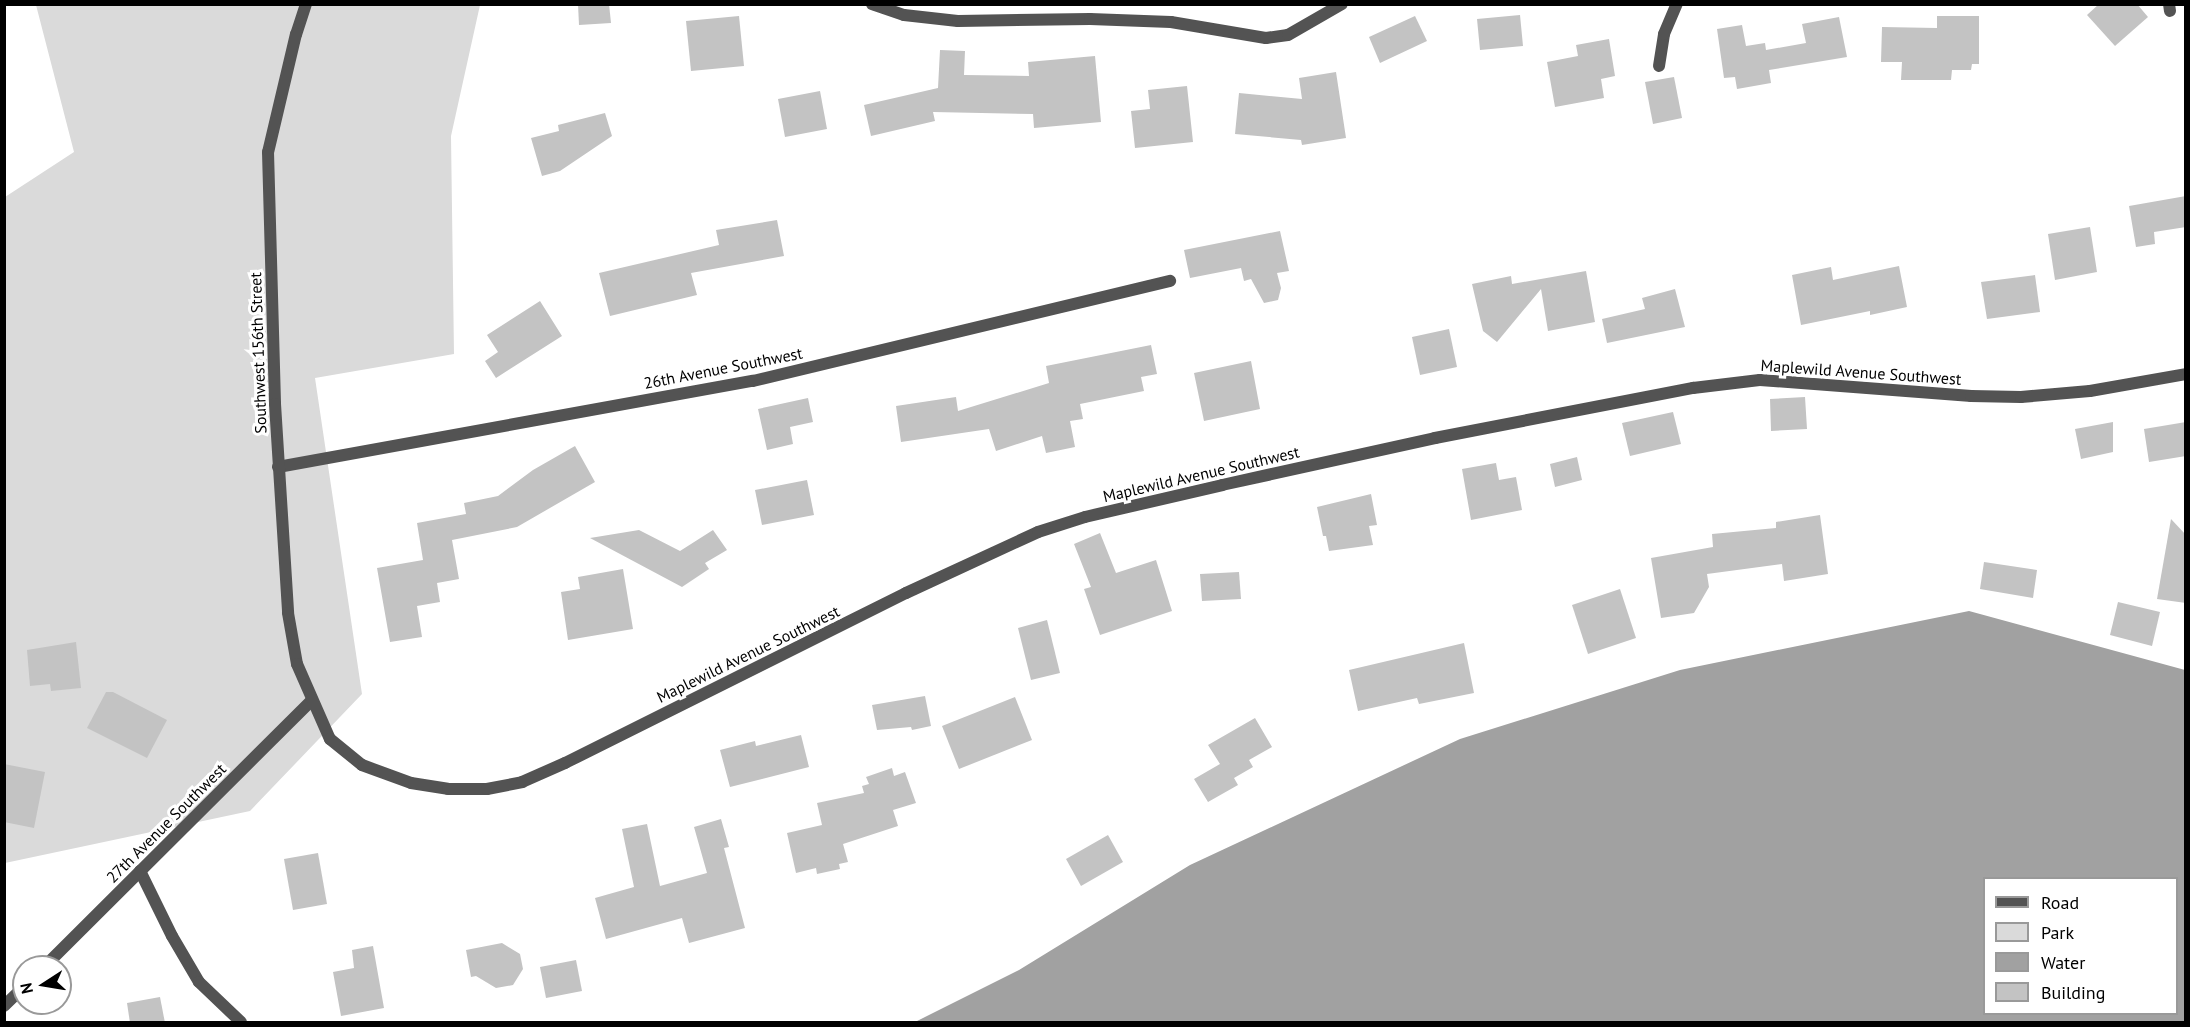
<!DOCTYPE html>
<html>
<head>
<meta charset="utf-8">
<style>
  body { margin:0 }
  #map { position:relative; width:2190px; height:1027px; overflow:hidden; background:#fff; font-family:"PT Sans",sans-serif }
  div>[style] { position:absolute }
  [style*='--x'] { left:calc(var(--x)*1px); top:calc(var(--y)*1px); width:calc(var(--w)*1px); rotate:calc(var(--a)*1deg) }
  .green>* { inset:0; background:#dadada }
  .water>* { inset:0; background:#a1a1a1 }
  .building>* { inset:0; background:#c3c3c3 }
  .service>* { height:12px; margin:-6px; padding:0 6px; transform-origin:6px; border-radius:6px; background:#535353 }
  .minor>* { height:12px; margin:-6px; padding:0 6px; transform-origin:6px; border-radius:6px; background:#535353 }
  .tertiary>* { height:12px; margin:-6px; padding:0 6px; transform-origin:6px; border-radius:6px; background:#535353 }
  span { translate:-50% -50%; white-space:nowrap; text-align:center; line-height:1.15; -webkit-text-stroke:6px #fff; paint-order:stroke }
  .street-label { font-size:16px; color:#000 }
  .frame { position:absolute; inset:0; border:6px solid #000; pointer-events:none }
  .legend { position:absolute; left:1983px; top:877px; width:195px; height:138px; box-sizing:border-box; background:#fff; border:2px solid #999; margin:0; padding:8px 10px; list-style:none; font-size:18px; color:#000 }
  .legend li { display:flex; align-items:center; gap:12px; height:30px }
  .legend b { width:30px; border:2px solid #999 }
  .north { position:absolute; left:12px; top:955px; width:60px; height:60px; box-sizing:border-box; background:#fff; border:2px solid #999; border-radius:50%; rotate:258deg; font-size:16px; font-weight:700; line-height:24px; text-align:center; color:#000 }
  .north::after { content:''; display:block; margin:auto; width:21px; height:27px; background:#000; clip-path:polygon(50% 0,100% 100%,50% 72%,0 100%) }
</style>
</head>
<body>
<div id="map">
  <div class="green">
    <div style="clip-path:polygon(36px 5px,480px 5px,451px 136px,454px 354px,315px 378px,362px 694px,250px 811px,5px 863px,5px 197px,74px 152px)"></div>
  </div>
  <div class="water">
    <div style="clip-path:polygon(evenodd,1969px 611px,2185px 670px,2185px 1022px,915px 1022px,1019px 970px,1190px 865px,1460px 739px,1680px 670px,1969px 611px,1984px 878px,2176px 878px,2176px 1014px,1984px 1014px,1984px 878px)"></div>
  </div>
  <div class="building">
    <div style="clip-path:polygon(578px 4px,609px 4px,611px 23px,579px 25px)"></div>
    <div style="clip-path:polygon(2099px 4px,2137px 4px,2148px 17px,2115px 46px,2087px 15px)"></div>
    <div style="clip-path:polygon(1520px 15px,1523px 46px,1480px 50px,1477px 19px)"></div>
    <div style="clip-path:polygon(739px 16px,744px 66px,691px 71px,686px 21px)"></div>
    <div style="clip-path:polygon(1415px 16px,1427px 41px,1380px 63px,1369px 37px)"></div>
    <div style="clip-path:polygon(1937px 16px,1979px 16px,1979px 64px,1972px 64px,1971px 70px,1952px 70px,1951px 80px,1901px 80px,1902px 62px,1881px 62px,1882px 27px,1937px 28px)"></div>
    <div style="clip-path:polygon(1839px 17px,1847px 57px,1769px 70px,1771px 83px,1737px 89px,1735px 77px,1724px 78px,1717px 29px,1742px 25px,1746px 46px,1765px 43px,1766px 50px,1806px 43px,1802px 24px)"></div>
    <div style="clip-path:polygon(1609px 39px,1615px 76px,1601px 79px,1604px 98px,1555px 107px,1547px 62px,1578px 56px,1576px 45px)"></div>
    <div style="clip-path:polygon(940px 50px,965px 51px,964px 75px,1029px 76px,1028px 62px,1095px 56px,1101px 122px,1034px 128px,1033px 114px,933px 112px,935px 121px,871px 136px,864px 105px,938px 88px)"></div>
    <div style="clip-path:polygon(1336px 72px,1346px 138px,1302px 145px,1301px 140px,1235px 134px,1239px 93px,1302px 99px,1299px 78px)"></div>
    <div style="clip-path:polygon(1674px 77px,1682px 118px,1653px 124px,1645px 82px)"></div>
    <div style="clip-path:polygon(1187px 86px,1193px 142px,1135px 148px,1131px 111px,1150px 109px,1148px 90px)"></div>
    <div style="clip-path:polygon(820px 91px,827px 129px,785px 137px,778px 99px)"></div>
    <div style="clip-path:polygon(605px 113px,612px 136px,560px 171px,542px 176px,531px 138px,559px 131px,558px 125px)"></div>
    <div style="clip-path:polygon(2186px 196px,2186px 227px,2154px 232px,2155px 244px,2136px 247px,2129px 206px)"></div>
    <div style="clip-path:polygon(777px 220px,784px 256px,691px 273px,697px 295px,610px 316px,599px 273px,719px 245px,716px 230px)"></div>
    <div style="clip-path:polygon(2090px 227px,2097px 272px,2055px 280px,2048px 234px)"></div>
    <div style="clip-path:polygon(1280px 231px,1289px 271px,1277px 273px,1281px 288px,1278px 300px,1264px 303px,1251px 279px,1244px 281px,1241px 268px,1190px 278px,1184px 250px)"></div>
    <div style="clip-path:polygon(1899px 266px,1907px 307px,1870px 315px,1870px 311px,1801px 325px,1792px 275px,1831px 267px,1833px 280px)"></div>
    <div style="clip-path:polygon(1586px 271px,1595px 322px,1548px 331px,1541px 289px,1497px 342px,1483px 331px,1472px 284px,1511px 276px,1512px 284px)"></div>
    <div style="clip-path:polygon(2035px 275px,2040px 312px,1987px 319px,1981px 282px)"></div>
    <div style="clip-path:polygon(1675px 289px,1685px 327px,1607px 343px,1602px 319px,1645px 309px,1642px 298px)"></div>
    <div style="clip-path:polygon(540px 301px,562px 336px,496px 378px,485px 361px,498px 352px,487px 335px)"></div>
    <div style="clip-path:polygon(1449px 329px,1457px 367px,1420px 375px,1412px 337px)"></div>
    <div style="clip-path:polygon(1151px 345px,1157px 374px,1141px 377px,1144px 391px,1080px 404px,1083px 419px,1070px 421px,1075px 447px,1046px 453px,1042px 436px,996px 451px,989px 429px,901px 442px,896px 406px,956px 397px,958px 411px,1049px 383px,1046px 366px)"></div>
    <div style="clip-path:polygon(1251px 361px,1260px 409px,1204px 421px,1194px 373px)"></div>
    <div style="clip-path:polygon(1805px 397px,1807px 429px,1771px 431px,1770px 399px)"></div>
    <div style="clip-path:polygon(808px 398px,813px 422px,790px 427px,793px 444px,767px 450px,758px 409px)"></div>
    <div style="clip-path:polygon(1673px 412px,1681px 444px,1630px 456px,1622px 423px)"></div>
    <div style="clip-path:polygon(2113px 422px,2113px 452px,2081px 459px,2075px 429px)"></div>
    <div style="clip-path:polygon(2186px 422px,2186px 456px,2149px 462px,2144px 429px)"></div>
    <div style="clip-path:polygon(575px 446px,595px 482px,517px 527px,452px 540px,459px 579px,437px 583px,440px 602px,417px 606px,422px 637px,390px 642px,377px 568px,423px 560px,417px 523px,466px 514px,464px 503px,498px 496px,533px 470px)"></div>
    <div style="clip-path:polygon(1577px 457px,1582px 480px,1555px 487px,1550px 464px)"></div>
    <div style="clip-path:polygon(1496px 463px,1499px 480px,1516px 477px,1522px 510px,1471px 520px,1462px 469px)"></div>
    <div style="clip-path:polygon(807px 480px,814px 515px,762px 525px,755px 490px)"></div>
    <div style="clip-path:polygon(1371px 494px,1377px 525px,1369px 526px,1373px 545px,1329px 551px,1326px 536px,1323px 536px,1317px 507px)"></div>
    <div style="clip-path:polygon(1820px 515px,1828px 574px,1784px 581px,1782px 564px,1707px 574px,1709px 587px,1694px 613px,1661px 618px,1651px 558px,1713px 547px,1712px 534px,1776px 528px,1776px 522px)"></div>
    <div style="clip-path:polygon(2171px 519px,2186px 535px,2186px 603px,2157px 599px)"></div>
    <div style="clip-path:polygon(639px 530px,680px 551px,713px 530px,727px 550px,705px 563px,709px 569px,682px 587px,590px 538px)"></div>
    <div style="clip-path:polygon(1100px 533px,1116px 573px,1156px 560px,1172px 611px,1100px 635px,1084px 589px,1091px 587px,1074px 544px)"></div>
    <div style="clip-path:polygon(1984px 562px,2037px 570px,2033px 598px,1980px 589px)"></div>
    <div style="clip-path:polygon(623px 569px,633px 629px,568px 640px,561px 592px,580px 589px,578px 577px)"></div>
    <div style="clip-path:polygon(1239px 572px,1241px 599px,1202px 601px,1200px 574px)"></div>
    <div style="clip-path:polygon(1620px 589px,1636px 638px,1588px 654px,1572px 605px)"></div>
    <div style="clip-path:polygon(2118px 602px,2160px 612px,2152px 646px,2110px 635px)"></div>
    <div style="clip-path:polygon(1047px 620px,1060px 673px,1031px 680px,1018px 628px)"></div>
    <div style="clip-path:polygon(76px 642px,81px 688px,51px 691px,50px 684px,30px 686px,27px 650px)"></div>
    <div style="clip-path:polygon(1464px 643px,1474px 693px,1419px 704px,1417px 698px,1358px 711px,1349px 670px)"></div>
    <div style="clip-path:polygon(106px 692px,113px 692px,167px 720px,147px 758px,87px 728px)"></div>
    <div style="clip-path:polygon(925px 696px,931px 726px,912px 730px,911px 727px,877px 730px,872px 705px)"></div>
    <div style="clip-path:polygon(1015px 697px,1032px 740px,959px 769px,942px 726px)"></div>
    <div style="clip-path:polygon(1255px 718px,1272px 747px,1249px 760px,1253px 767px,1234px 778px,1238px 785px,1208px 802px,1194px 779px,1220px 764px,1208px 745px)"></div>
    <div style="clip-path:polygon(801px 735px,809px 767px,730px 787px,720px 750px,755px 741px,756px 746px)"></div>
    <div style="clip-path:polygon(4px 764px,45px 772px,34px 828px,4px 822px)"></div>
    <div style="clip-path:polygon(892px 768px,894px 776px,905px 772px,916px 803px,893px 810px,898px 826px,843px 844px,848px 862px,839px 864px,840px 869px,817px 874px,816px 868px,796px 873px,787px 833px,822px 825px,817px 803px,864px 793px,862px 786px,869px 784px,866px 777px)"></div>
    <div style="clip-path:polygon(721px 819px,729px 847px,724px 848px,745px 928px,689px 943px,682px 918px,606px 939px,595px 898px,634px 887px,622px 829px,647px 824px,660px 886px,707px 873px,694px 827px)"></div>
    <div style="clip-path:polygon(1108px 835px,1123px 862px,1081px 886px,1066px 859px)"></div>
    <div style="clip-path:polygon(318px 853px,327px 904px,293px 910px,284px 859px)"></div>
    <div style="clip-path:polygon(502px 943px,520px 954px,523px 969px,513px 985px,496px 988px,476px 976px,471px 977px,466px 950px)"></div>
    <div style="clip-path:polygon(373px 946px,384px 1008px,341px 1016px,333px 972px,354px 968px,352px 950px)"></div>
    <div style="clip-path:polygon(576px 960px,582px 991px,546px 998px,540px 967px)"></div>
    <div style="clip-path:polygon(160px 997px,165px 1023px,130px 1023px,127px 1003px)"></div>
  </div>
  <div class="service">
    <div style="--x:2169;--y:4;--w:7;--a:82"></div>
    <div style="--x:1659;--y:66;--w:32;--a:-81"></div>
    <div style="--x:1664;--y:34;--w:33;--a:-67"></div>
    <div style="--x:140;--y:871;--w:72;--a:63.8"></div>
    <div style="--x:172;--y:936;--w:53;--a:59.6"></div>
    <div style="--x:199;--y:982;--w:58;--a:43.6"></div>
  </div>
  <div class="minor">
    <div style="--x:872;--y:4;--w:34;--a:19"></div>
    <div style="--x:904;--y:15;--w:54;--a:6.3"></div>
    <div style="--x:958;--y:21;--w:132;--a:-0.9"></div>
    <div style="--x:1090;--y:19;--w:81;--a:2.1"></div>
    <div style="--x:1171;--y:22;--w:96;--a:9.6"></div>
    <div style="--x:1266;--y:38;--w:22;--a:-8"></div>
    <div style="--x:1288;--y:35;--w:62;--a:-29.9"></div>
    <div style="--x:278;--y:467;--w:483;--a:-10.3"></div>
    <div style="--x:753;--y:381;--w:429;--a:-13.5"></div>
    <div style="--x:44;--y:967;--w:377;--a:-44.9"></div>
    <div style="--x:4;--y:1006;--w:28;--a:-44"></div>
  </div>
  <div class="tertiary">
    <div style="--x:306;--y:4;--w:32;--a:108"></div>
    <div style="--x:296;--y:34;--w:121;--a:103.3"></div>
    <div style="--x:268;--y:152;--w:252;--a:88.4"></div>
    <div style="--x:275;--y:404;--w:209;--a:86.4"></div>
    <div style="--x:288;--y:613;--w:52;--a:80"></div>
    <div style="--x:297;--y:664;--w:82;--a:66.3"></div>
    <div style="--x:330;--y:739;--w:41;--a:39.1"></div>
    <div style="--x:362;--y:765;--w:52;--a:20.2"></div>
    <div style="--x:411;--y:783;--w:37;--a:9"></div>
    <div style="--x:448;--y:789;--w:39;--a:0"></div>
    <div style="--x:487;--y:789;--w:36;--a:-11"></div>
    <div style="--x:522;--y:782;--w:47;--a:-23.8"></div>
    <div style="--x:565;--y:763;--w:381;--a:-26.5"></div>
    <div style="--x:906;--y:593;--w:145;--a:-24.8"></div>
    <div style="--x:1038;--y:532;--w:49;--a:-17.7"></div>
    <div style="--x:1085;--y:517;--w:141;--a:-13.1"></div>
    <div style="--x:1222;--y:485;--w:218;--a:-12.4"></div>
    <div style="--x:1435;--y:438;--w:263;--a:-11"></div>
    <div style="--x:1693;--y:388;--w:67;--a:-6.8"></div>
    <div style="--x:1760;--y:380;--w:212;--a:4.3"></div>
    <div style="--x:1971;--y:396;--w:50;--a:1.1"></div>
    <div style="--x:2021;--y:397;--w:69;--a:-5"></div>
    <div style="--x:2090;--y:391;--w:97;--a:-10"></div>
  </div>
  <div class="street-label">
    <span style="left:258px;top:353px;rotate:-92deg">Southwest 156th Street</span>
    <span style="left:723px;top:368px;rotate:-11deg">26th Avenue Southwest</span>
    <span style="left:1861px;top:372px;rotate:4deg">Maplewild Avenue Southwest</span>
    <span style="left:1201px;top:474px;rotate:-13deg">Maplewild Avenue Southwest</span>
    <span style="left:748px;top:654px;rotate:-26deg">Maplewild Avenue Southwest</span>
    <span style="left:166px;top:823px;rotate:-45deg">27th Avenue Southwest</span>
  </div>
  <div class="frame"></div>
  <ul class="legend">
  <li><b style="height:8px;background:#535353"></b>Road</li>
  <li><b style="height:16px;background:#dadada"></b>Park</li>
  <li><b style="height:16px;background:#a1a1a1"></b>Water</li>
  <li><b style="height:16px;background:#c3c3c3"></b>Building</li>
  </ul>
  <div class="north">N</div>
</div>
</body>
</html>
